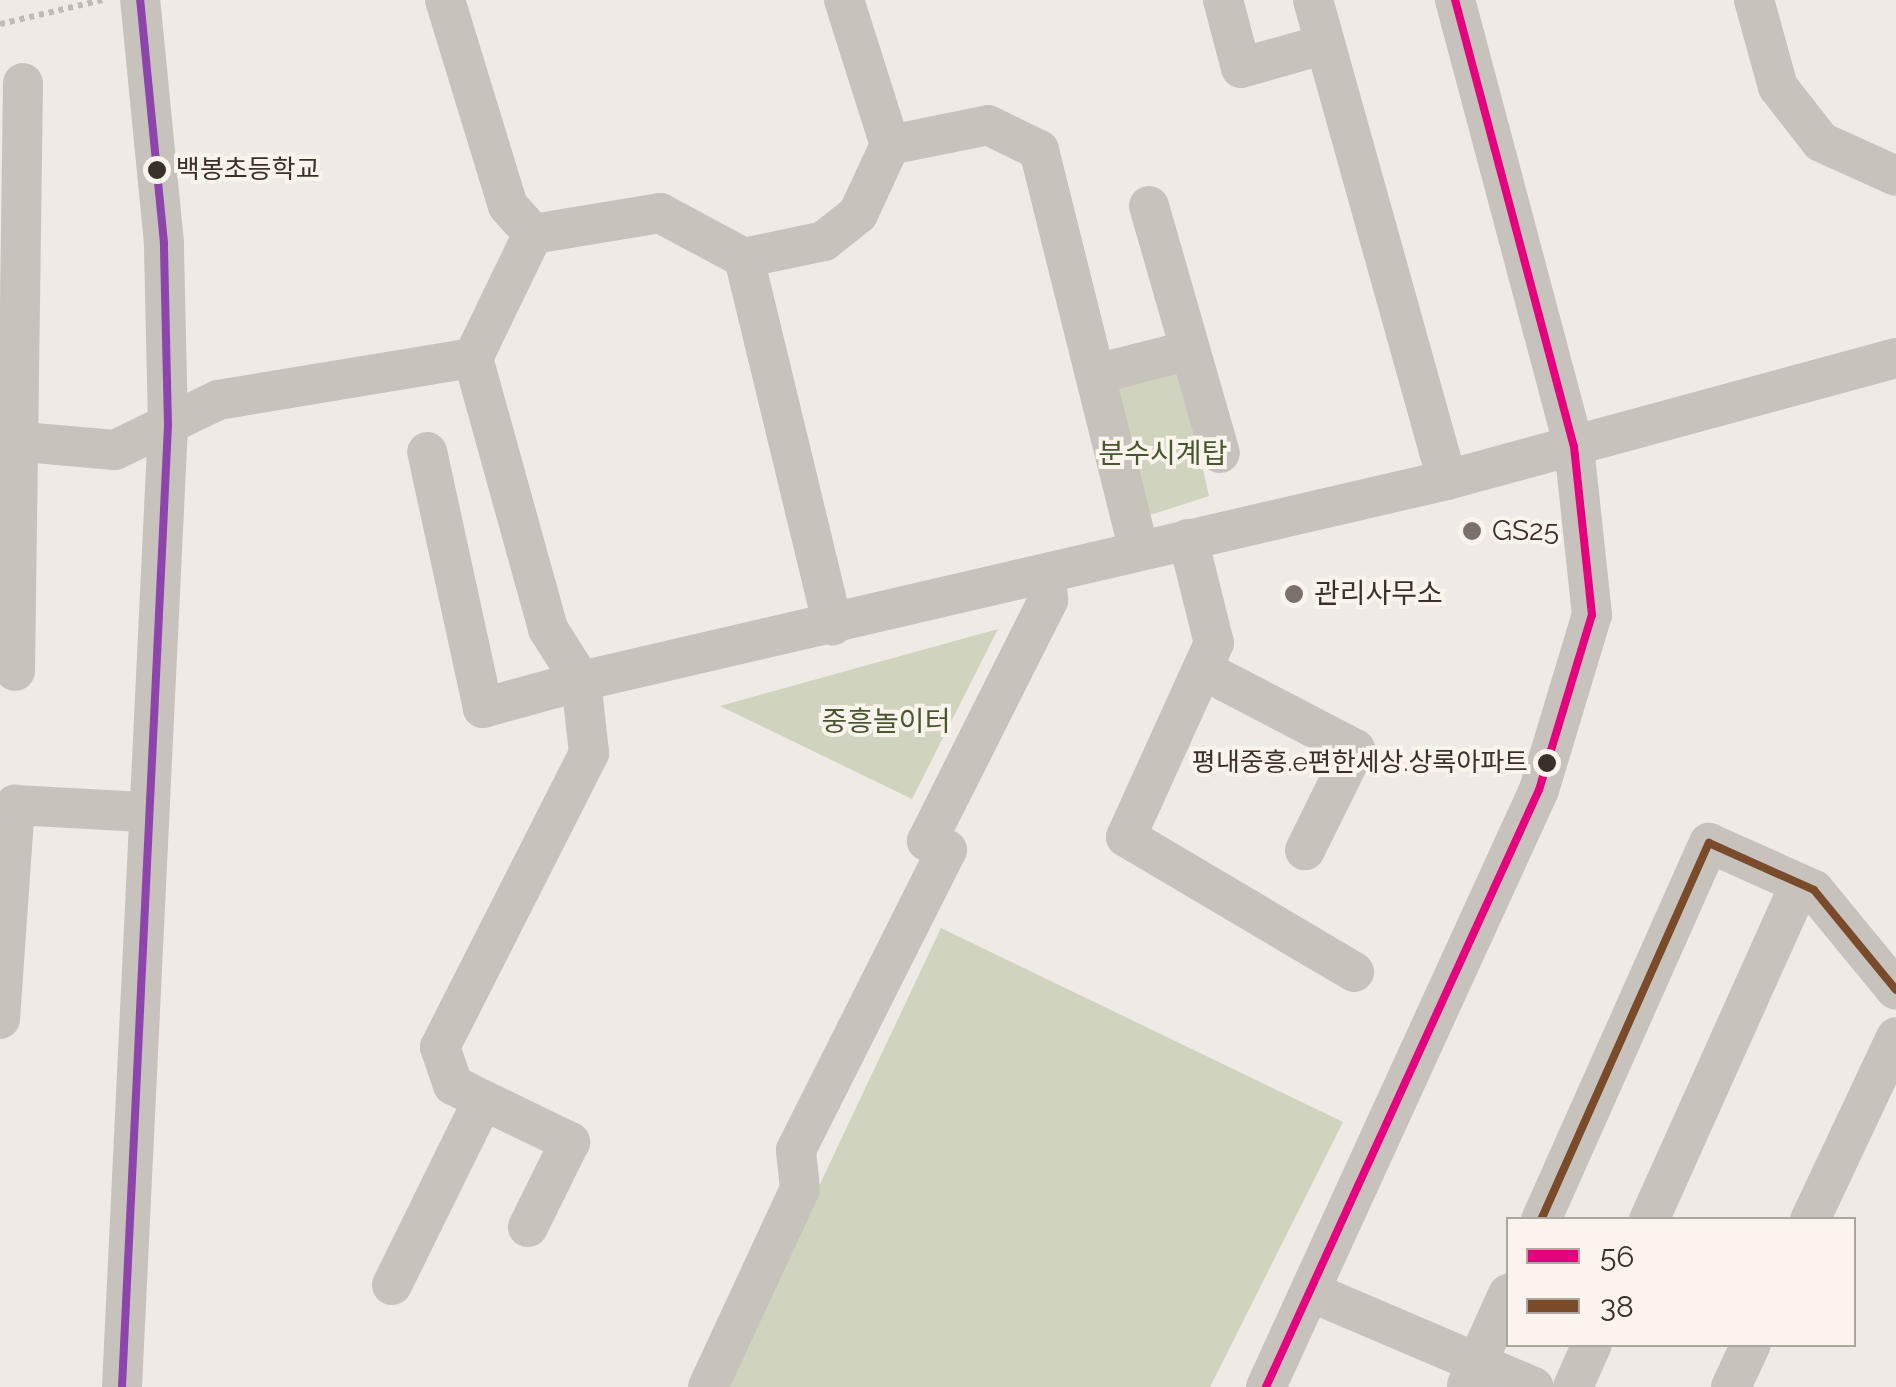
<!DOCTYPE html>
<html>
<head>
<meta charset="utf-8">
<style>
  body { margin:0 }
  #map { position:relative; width:1896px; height:1387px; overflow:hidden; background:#efeae5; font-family:Raleway,"Noto Sans KR",sans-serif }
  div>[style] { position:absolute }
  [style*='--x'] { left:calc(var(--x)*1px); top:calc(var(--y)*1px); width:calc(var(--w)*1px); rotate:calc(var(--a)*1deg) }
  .green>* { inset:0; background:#d0d4bf }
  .path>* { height:6px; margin-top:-3px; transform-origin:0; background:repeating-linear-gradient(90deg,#c1bbb5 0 5px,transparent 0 10px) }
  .minor>* { height:40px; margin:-20px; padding:0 20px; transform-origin:20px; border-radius:20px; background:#c8c2bd }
  .bus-1>* { height:8px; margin:-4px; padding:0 4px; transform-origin:4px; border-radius:4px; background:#e5007d }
  .bus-2>* { height:8px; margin:-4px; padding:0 4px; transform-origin:4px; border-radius:4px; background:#7a4b2a }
  .bus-3>* { height:8px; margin:-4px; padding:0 4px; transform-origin:4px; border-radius:4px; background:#8e44ad }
  .dots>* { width:28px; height:28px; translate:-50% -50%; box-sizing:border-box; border:5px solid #faf4ed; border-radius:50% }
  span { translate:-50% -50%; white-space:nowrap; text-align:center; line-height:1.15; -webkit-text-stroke:8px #faf4ed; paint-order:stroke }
  .bus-label { font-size:26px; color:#3a302b }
  .left { translate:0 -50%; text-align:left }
  .right { translate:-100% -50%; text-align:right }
  .park-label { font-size:28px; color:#48572f }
  .poi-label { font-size:28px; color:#3a302b }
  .legend { position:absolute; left:1506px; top:1217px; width:350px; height:130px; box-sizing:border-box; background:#faf4ed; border:2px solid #ada69f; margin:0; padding:12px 18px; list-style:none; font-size:30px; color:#3a302b }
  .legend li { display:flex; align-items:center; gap:20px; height:50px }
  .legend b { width:50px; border:2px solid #ada69f }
</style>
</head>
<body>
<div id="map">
  <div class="green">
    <div style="clip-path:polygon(1179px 365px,1209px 496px,1141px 518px,1113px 381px)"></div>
    <div style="clip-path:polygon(998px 629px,912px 799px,720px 706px)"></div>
    <div style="clip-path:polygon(941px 928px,1343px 1122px,1210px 1387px,724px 1387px)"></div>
  </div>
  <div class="path">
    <div style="--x:0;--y:24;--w:105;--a:-13.2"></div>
  </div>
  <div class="minor">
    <div style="--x:445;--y:0;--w:215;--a:73"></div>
    <div style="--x:508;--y:206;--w:38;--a:48"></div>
    <div style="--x:844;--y:0;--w:152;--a:72.4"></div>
    <div style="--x:1223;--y:0;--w:70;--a:75.2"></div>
    <div style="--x:1241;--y:68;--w:87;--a:-15.9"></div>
    <div style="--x:1313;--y:0;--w:498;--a:74.4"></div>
    <div style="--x:1754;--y:0;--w:90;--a:74.6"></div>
    <div style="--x:1778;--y:87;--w:70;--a:52"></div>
    <div style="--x:1821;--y:142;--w:82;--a:24.4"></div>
    <div style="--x:1149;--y:206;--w:257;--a:74"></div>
    <div style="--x:744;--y:258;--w:82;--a:-12"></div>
    <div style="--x:824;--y:241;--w:43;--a:-38.5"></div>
    <div style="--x:858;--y:214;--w:76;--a:-65.1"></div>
    <div style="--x:890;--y:145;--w:100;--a:-11.5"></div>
    <div style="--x:988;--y:125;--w:57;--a:26.1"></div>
    <div style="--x:1039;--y:150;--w:410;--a:76"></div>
    <div style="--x:473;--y:358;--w:138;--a:-64.2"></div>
    <div style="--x:533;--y:234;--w:129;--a:-9.4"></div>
    <div style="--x:660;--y:213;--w:95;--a:28.2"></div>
    <div style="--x:744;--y:258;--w:378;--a:76.4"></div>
    <div style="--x:1100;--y:373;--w:89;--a:-14.3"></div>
    <div style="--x:0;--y:440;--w:115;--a:5"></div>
    <div style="--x:115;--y:450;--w:114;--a:-25.9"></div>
    <div style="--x:218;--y:400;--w:258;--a:-9.4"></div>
    <div style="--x:473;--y:358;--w:281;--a:74.5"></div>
    <div style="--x:548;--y:629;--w:62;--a:57.6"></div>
    <div style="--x:581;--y:681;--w:889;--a:-13.07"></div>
    <div style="--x:1447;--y:480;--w:465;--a:-15.2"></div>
    <div style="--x:1188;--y:539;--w:107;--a:76"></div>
    <div style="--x:1214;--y:643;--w:213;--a:114.4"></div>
    <div style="--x:1126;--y:837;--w:265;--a:30.6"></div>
    <div style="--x:15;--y:671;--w:588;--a:-89.22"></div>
    <div style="--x:1205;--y:671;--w:169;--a:27.5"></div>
    <div style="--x:1355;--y:749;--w:113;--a:116.3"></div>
    <div style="--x:0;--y:1019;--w:215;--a:-86"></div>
    <div style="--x:15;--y:805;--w:128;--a:3.1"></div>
    <div style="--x:483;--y:1100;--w:97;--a:25.8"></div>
    <div style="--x:570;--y:1142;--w:95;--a:116.3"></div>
    <div style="--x:1541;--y:1220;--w:413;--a:-66"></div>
    <div style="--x:1709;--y:843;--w:115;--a:24.1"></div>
    <div style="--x:1814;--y:890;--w:129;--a:50.6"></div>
    <div style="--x:1649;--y:1220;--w:368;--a:-65.8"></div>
    <div style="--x:1810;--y:1220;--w:202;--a:-64.8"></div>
    <div style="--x:392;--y:1285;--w:206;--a:-63.8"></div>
    <div style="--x:483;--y:1100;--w:34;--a:-153"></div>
    <div style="--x:453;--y:1085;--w:40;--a:-108.9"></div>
    <div style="--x:440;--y:1047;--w:330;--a:-63.1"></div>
    <div style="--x:589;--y:753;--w:72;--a:-96.3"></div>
    <div style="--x:581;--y:681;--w:102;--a:164.6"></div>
    <div style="--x:483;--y:708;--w:262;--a:-102.3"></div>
    <div style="--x:1311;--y:1292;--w:242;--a:23.1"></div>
    <div style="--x:1467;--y:1385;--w:100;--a:-65.7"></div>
    <div style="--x:122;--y:1387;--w:963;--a:-87.26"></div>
    <div style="--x:168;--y:425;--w:182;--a:-91.3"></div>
    <div style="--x:164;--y:243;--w:244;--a:-95.6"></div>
    <div style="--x:708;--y:1387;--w:218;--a:-65.1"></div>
    <div style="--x:800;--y:1189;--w:39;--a:-96"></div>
    <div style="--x:796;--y:1150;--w:336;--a:-63.3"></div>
    <div style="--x:947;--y:850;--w:22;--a:-156"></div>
    <div style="--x:927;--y:841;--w:270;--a:-63.3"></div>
    <div style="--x:1048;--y:600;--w:25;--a:-95"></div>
    <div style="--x:1266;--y:1387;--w:656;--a:-65.43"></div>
    <div style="--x:1539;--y:790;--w:183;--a:-73.2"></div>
    <div style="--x:1592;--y:615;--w:169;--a:-96.1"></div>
    <div style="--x:1574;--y:447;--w:463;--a:-104.9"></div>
    <div style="--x:1573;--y:1387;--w:47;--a:-66.2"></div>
    <div style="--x:1731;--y:1387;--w:47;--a:-65.1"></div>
  </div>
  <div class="bus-1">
    <div style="--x:1266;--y:1387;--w:656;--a:-65.43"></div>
    <div style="--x:1539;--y:790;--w:183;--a:-73.2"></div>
    <div style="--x:1592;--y:615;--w:169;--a:-96.1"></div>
    <div style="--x:1574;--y:447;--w:463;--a:-104.9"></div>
  </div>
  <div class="bus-2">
    <div style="--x:1541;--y:1220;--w:413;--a:-66"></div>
    <div style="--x:1709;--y:843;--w:115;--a:24.1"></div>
    <div style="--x:1814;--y:890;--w:129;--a:50.6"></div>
  </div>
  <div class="bus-3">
    <div style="--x:122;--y:1387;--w:963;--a:-87.26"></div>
    <div style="--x:168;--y:425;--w:182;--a:-91.3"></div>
    <div style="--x:164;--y:243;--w:244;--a:-95.6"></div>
  </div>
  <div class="dots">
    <div style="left:157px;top:170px;background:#3a302b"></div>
    <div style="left:1472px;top:531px;background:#79716c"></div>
    <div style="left:1294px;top:594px;background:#79716c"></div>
    <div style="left:1547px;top:763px;background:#3a302b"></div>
  </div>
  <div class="bus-label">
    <span class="left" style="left:176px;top:170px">백봉초등학교</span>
    <span class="right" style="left:1528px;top:763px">평내중흥.e편한세상.상록아파트</span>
  </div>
  <div class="park-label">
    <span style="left:1163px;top:454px">분수시계탑</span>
    <span style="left:886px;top:722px">중흥놀이터</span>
  </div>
  <div class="poi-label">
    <span class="left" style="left:1492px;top:531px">GS25</span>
    <span class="left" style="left:1314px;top:594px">관리사무소</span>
  </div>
  <ul class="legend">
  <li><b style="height:12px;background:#e5007d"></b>56</li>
  <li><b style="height:12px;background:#7a4b2a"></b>38</li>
  </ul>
</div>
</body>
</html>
